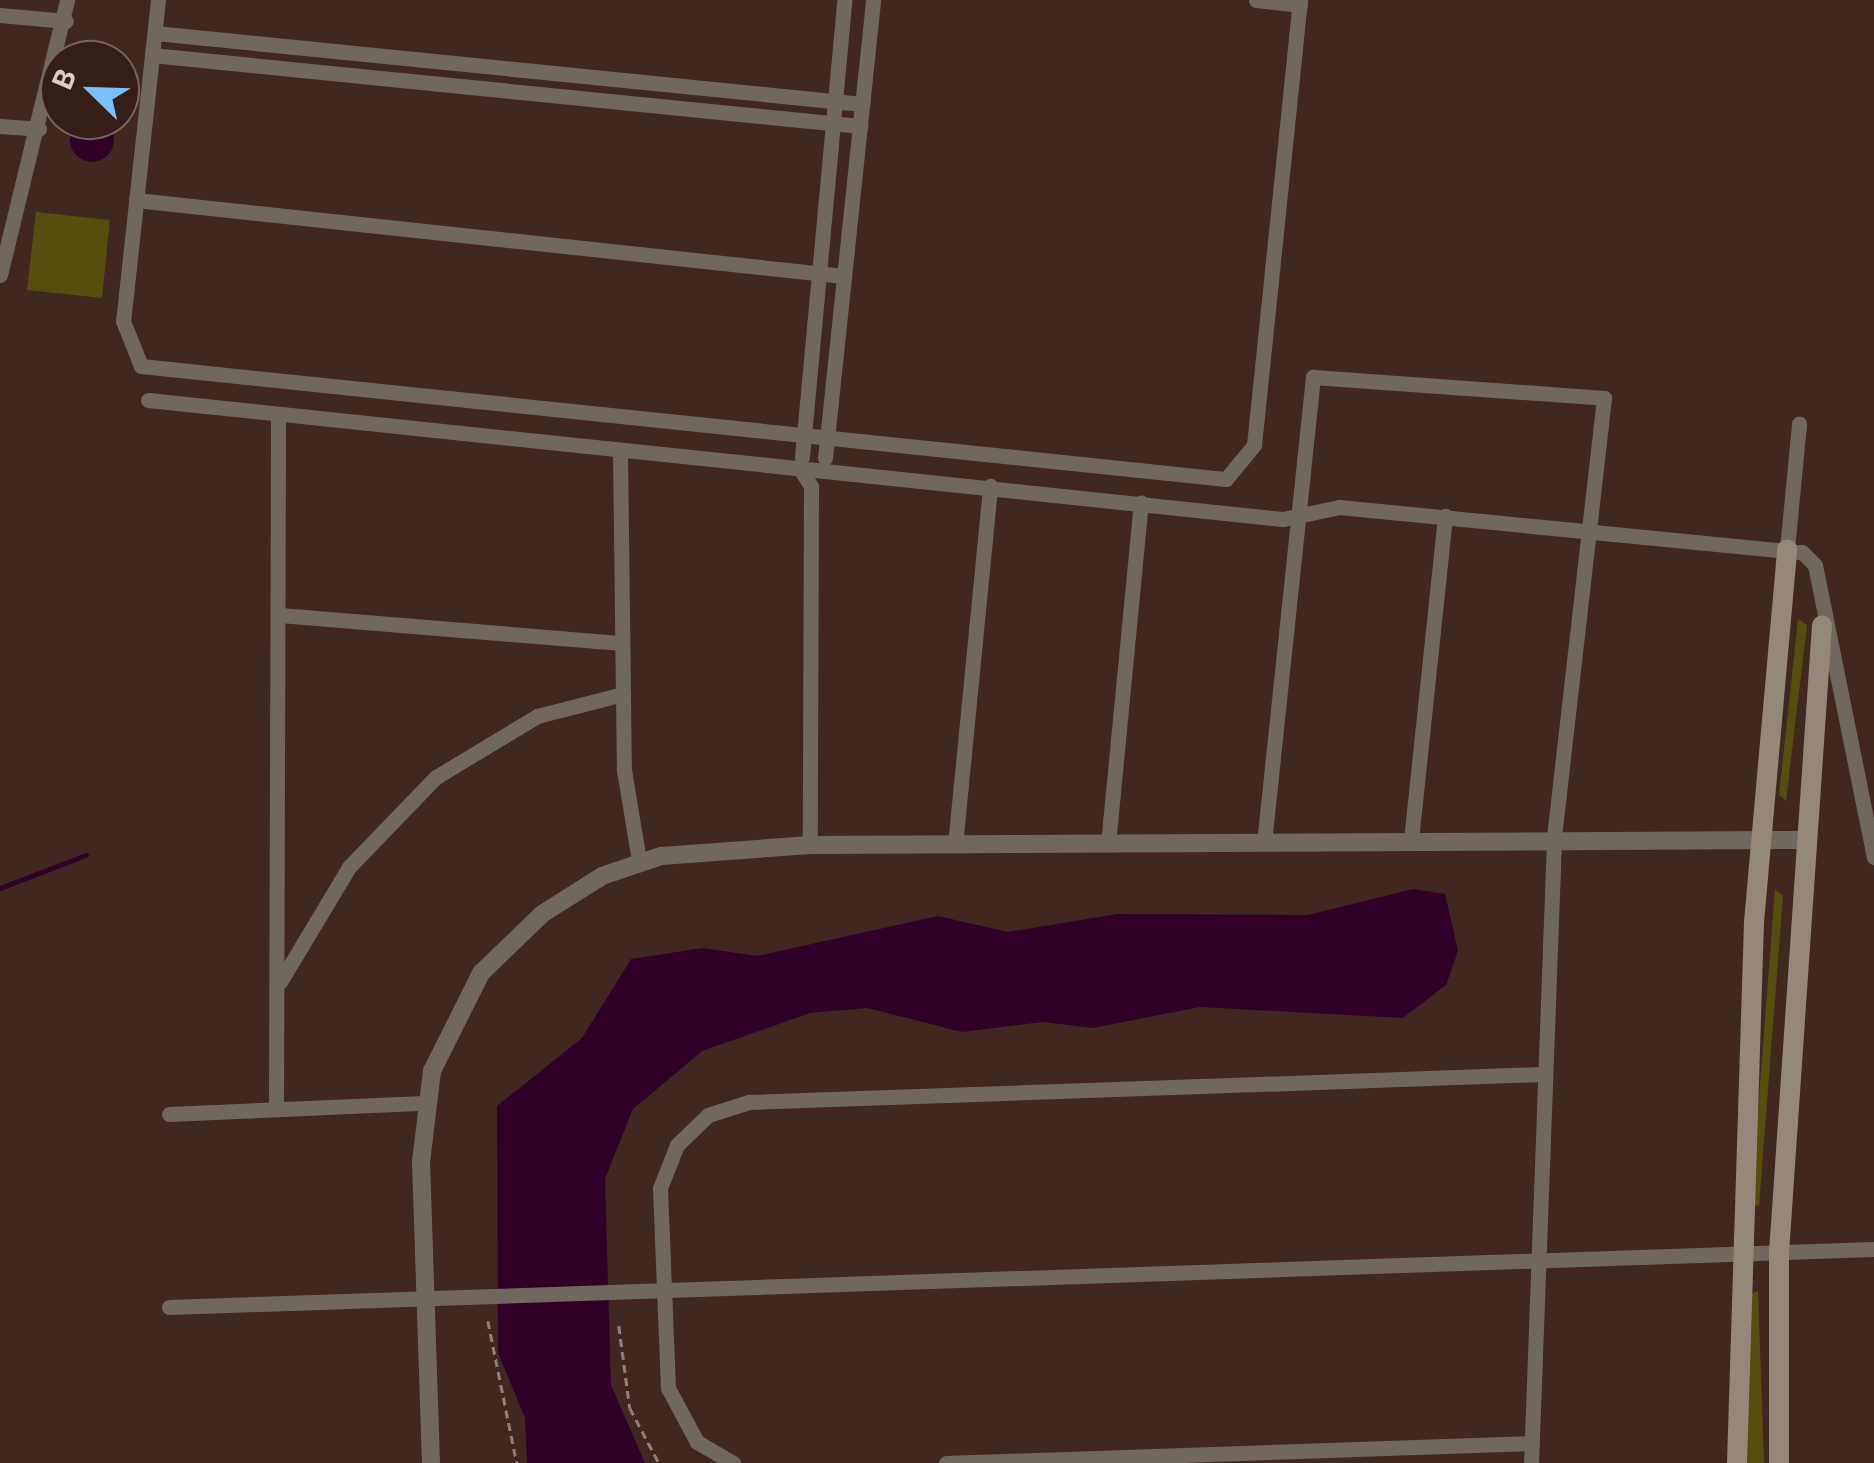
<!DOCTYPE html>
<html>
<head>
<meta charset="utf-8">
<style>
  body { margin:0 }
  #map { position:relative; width:1874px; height:1463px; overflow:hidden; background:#402820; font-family:Inter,sans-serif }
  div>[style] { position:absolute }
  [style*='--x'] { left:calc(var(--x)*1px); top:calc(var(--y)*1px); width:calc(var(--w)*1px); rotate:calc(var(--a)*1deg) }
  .green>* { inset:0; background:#564d0e }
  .water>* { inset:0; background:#310028 }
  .round { border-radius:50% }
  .stream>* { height:5px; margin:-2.5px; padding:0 2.5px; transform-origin:2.5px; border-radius:2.5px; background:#310028 }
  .path>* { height:2.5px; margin-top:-1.25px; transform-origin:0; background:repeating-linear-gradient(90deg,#937f78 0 8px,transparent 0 13px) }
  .minor>* { height:15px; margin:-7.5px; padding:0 7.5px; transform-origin:7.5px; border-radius:7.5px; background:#70685f }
  .tertiary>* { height:18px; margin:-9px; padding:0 9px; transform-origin:9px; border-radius:9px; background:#70685f }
  .secondary>* { height:20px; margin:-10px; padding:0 10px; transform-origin:10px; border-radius:10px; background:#95887a }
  span { translate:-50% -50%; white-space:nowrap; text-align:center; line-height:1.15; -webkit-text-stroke:8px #351e17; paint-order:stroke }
  .north { position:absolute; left:40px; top:40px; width:100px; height:100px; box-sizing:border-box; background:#351e17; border:2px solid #78645e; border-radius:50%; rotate:293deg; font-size:28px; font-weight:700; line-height:40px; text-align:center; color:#ddcdc8 }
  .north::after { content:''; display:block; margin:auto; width:35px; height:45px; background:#79bff8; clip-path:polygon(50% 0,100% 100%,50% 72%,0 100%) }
</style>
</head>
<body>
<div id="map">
  <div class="green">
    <div style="clip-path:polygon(36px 212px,110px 220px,102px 298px,27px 290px)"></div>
    <div style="clip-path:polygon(1798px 619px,1807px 625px,1786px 801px,1779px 795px)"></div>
    <div style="clip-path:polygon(1775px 889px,1783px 896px,1759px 1206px,1751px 1203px)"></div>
    <div style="clip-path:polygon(1758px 1291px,1764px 1463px,1746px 1463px,1749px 1295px)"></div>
  </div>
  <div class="water">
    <div class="round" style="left:70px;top:118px;width:44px;height:44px"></div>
    <div style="clip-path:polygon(1413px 889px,1445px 894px,1458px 951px,1446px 985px,1403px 1018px,1200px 1007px,1093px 1028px,1043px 1022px,962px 1032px,867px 1008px,810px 1013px,702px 1051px,633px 1109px,605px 1179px,611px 1385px,645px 1463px,527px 1463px,525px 1418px,498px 1353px,497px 1106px,582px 1038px,631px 959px,702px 948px,757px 956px,938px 916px,1008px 932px,1117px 914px,1308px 915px)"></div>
  </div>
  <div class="stream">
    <div style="--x:0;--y:888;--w:92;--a:-21"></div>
  </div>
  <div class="path">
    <div style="--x:488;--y:1321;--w:145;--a:78.5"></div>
    <div style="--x:619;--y:1326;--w:83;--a:82.4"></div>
    <div style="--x:630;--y:1408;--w:62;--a:62.2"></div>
  </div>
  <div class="minor">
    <div style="--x:158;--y:0;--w:323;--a:96.2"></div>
    <div style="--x:123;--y:321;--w:48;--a:68.2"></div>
    <div style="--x:141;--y:366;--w:1091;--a:5.95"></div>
    <div style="--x:1226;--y:479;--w:44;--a:-50.5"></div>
    <div style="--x:1254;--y:445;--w:447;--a:-84.1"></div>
    <div style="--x:1256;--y:0;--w:44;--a:6.5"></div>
    <div style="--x:0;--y:15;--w:66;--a:5.2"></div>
    <div style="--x:155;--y:33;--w:711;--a:5.73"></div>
    <div style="--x:152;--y:55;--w:712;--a:5.73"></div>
    <div style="--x:0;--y:126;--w:39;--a:4"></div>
    <div style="--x:136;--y:200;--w:712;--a:6.13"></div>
    <div style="--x:0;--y:275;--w:283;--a:-76.3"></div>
    <div style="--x:148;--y:400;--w:1141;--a:5.99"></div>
    <div style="--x:1283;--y:519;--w:57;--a:-12.1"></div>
    <div style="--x:1339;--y:507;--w:465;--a:5.6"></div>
    <div style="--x:1802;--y:552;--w:18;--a:45"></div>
    <div style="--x:1815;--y:565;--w:298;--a:78.6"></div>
    <div style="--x:620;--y:451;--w:319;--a:89.3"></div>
    <div style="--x:624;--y:770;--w:92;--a:80.6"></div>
    <div style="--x:802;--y:457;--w:459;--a:-84.7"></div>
    <div style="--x:825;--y:458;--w:461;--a:-84"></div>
    <div style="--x:800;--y:469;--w:20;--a:57"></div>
    <div style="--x:811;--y:486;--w:359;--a:90.2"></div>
    <div style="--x:1787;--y:549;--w:126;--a:-84.5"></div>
    <div style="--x:280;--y:615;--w:343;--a:4.7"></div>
    <div style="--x:1411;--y:840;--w:326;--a:-84"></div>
    <div style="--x:1264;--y:843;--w:469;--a:-84"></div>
    <div style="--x:1313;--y:377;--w:292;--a:4.1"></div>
    <div style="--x:1604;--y:398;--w:445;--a:96.5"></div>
    <div style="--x:1554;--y:840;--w:623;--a:92.11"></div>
    <div style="--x:1108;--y:844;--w:343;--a:-84.5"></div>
    <div style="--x:955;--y:845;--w:361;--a:-84.4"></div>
    <div style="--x:280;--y:982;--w:134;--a:-59"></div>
    <div style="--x:349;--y:867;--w:125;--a:-46"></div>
    <div style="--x:436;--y:777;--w:118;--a:-31.1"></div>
    <div style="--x:537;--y:716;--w:89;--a:-14.3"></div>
    <div style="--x:276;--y:1108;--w:694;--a:-89.83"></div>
    <div style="--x:169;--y:1114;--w:255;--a:-2.5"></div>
    <div style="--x:169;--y:1307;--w:1706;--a:-1.95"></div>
    <div style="--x:733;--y:1463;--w:42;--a:-149.7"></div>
    <div style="--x:697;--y:1442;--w:61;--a:-118.2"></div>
    <div style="--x:668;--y:1388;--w:200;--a:-92.3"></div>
    <div style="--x:660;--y:1188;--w:46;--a:-68.4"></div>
    <div style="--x:677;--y:1145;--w:43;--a:-44.1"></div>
    <div style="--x:708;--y:1115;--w:43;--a:-17.6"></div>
    <div style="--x:749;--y:1102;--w:793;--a:-2.02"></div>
    <div style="--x:946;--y:1463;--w:586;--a:-1.95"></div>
  </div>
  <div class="tertiary">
    <div style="--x:431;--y:1463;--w:301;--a:-91.9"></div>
    <div style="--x:421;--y:1162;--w:92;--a:-83.1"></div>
    <div style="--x:432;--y:1071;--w:110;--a:-63.4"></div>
    <div style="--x:481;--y:973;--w:85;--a:-44"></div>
    <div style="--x:542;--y:914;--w:71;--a:-32.3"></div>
    <div style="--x:602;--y:876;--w:62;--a:-18.7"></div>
    <div style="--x:661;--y:856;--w:149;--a:-4.2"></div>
    <div style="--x:810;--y:845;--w:997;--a:-0.29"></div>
  </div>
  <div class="secondary">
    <div style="--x:1737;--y:1463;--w:541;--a:-88.2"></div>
    <div style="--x:1754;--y:922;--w:374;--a:-84.9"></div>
    <div style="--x:1779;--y:1463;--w:210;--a:-90"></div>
    <div style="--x:1779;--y:1253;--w:629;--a:-86.08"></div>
  </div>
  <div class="north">B</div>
</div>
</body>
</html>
